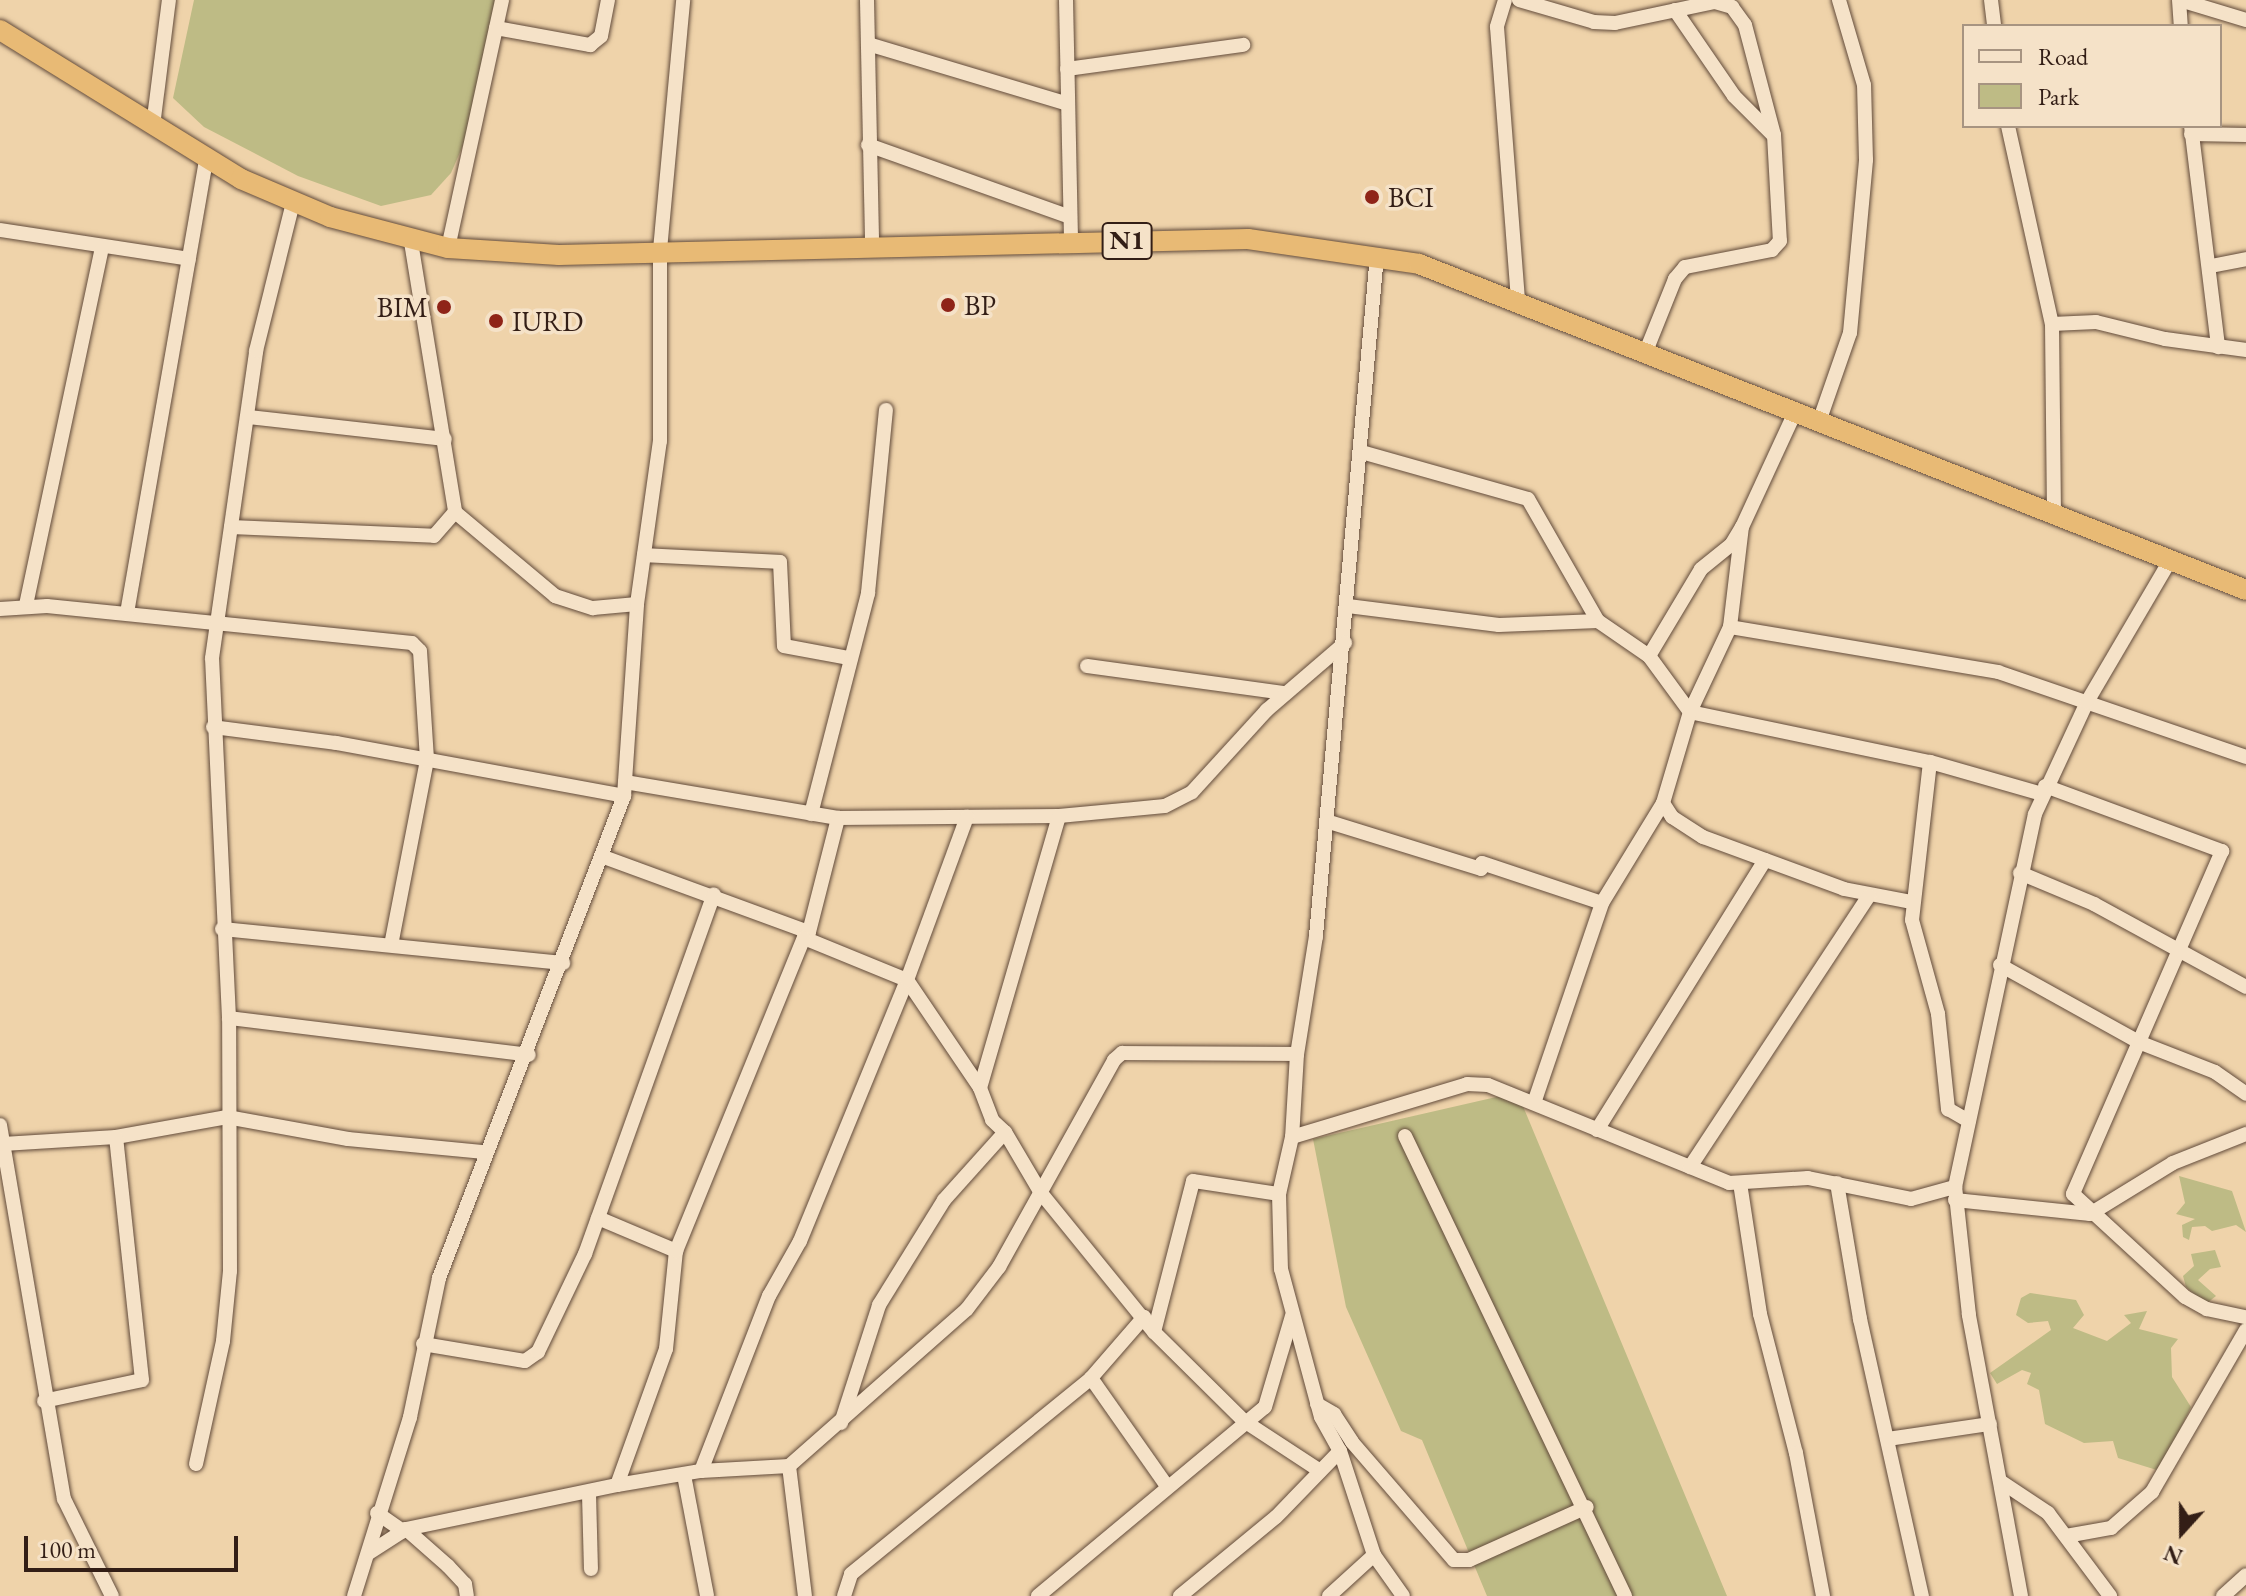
<!DOCTYPE html>
<html>
<head>
<meta charset="utf-8">
<style>
  body { margin:0 }
  #map { position:relative; width:2246px; height:1596px; overflow:hidden; background:#efd3aa; font-family:"EB Garamond",serif }
  div>[style] { position:absolute }
  [style*='--x'] { left:calc(var(--x)*1px); top:calc(var(--y)*1px); width:calc(var(--w)*1px); rotate:calc(var(--a)*1deg) }
  .green>* { inset:0; background:#bebb85 }
  .roads { filter:drop-shadow(0 0 2px #624b3b) drop-shadow(0 0 2px #624b3b) }
  .minor>* { height:14px; margin:-7px; padding:0 7px; transform-origin:7px; border-radius:7px; background:#f5e2c8 }
  .highway>* { height:20px; margin:-10px; padding:0 10px; transform-origin:10px; border-radius:10px; background:#e8ba75 }
  .dots>* { width:22px; height:22px; translate:-50% -50%; box-sizing:border-box; border:4px solid #f5e2c8; border-radius:50% }
  span { translate:-50% -50%; white-space:nowrap; text-align:center; line-height:1.15; -webkit-text-stroke:7px #f5e2c8; paint-order:stroke }
  .shield-label span { padding:2px 6px; background:#f5e2c8; border:2px solid; border-radius:6px; -webkit-text-stroke-width:0 }
  .shield-label { font-size:26px; color:#331e16; font-weight:700 }
  .poi-label { font-size:28px; color:#331e16 }
  .left { translate:0 -50%; text-align:left }
  .right { translate:-100% -50%; text-align:right }
  .legend { position:absolute; left:1962px; top:24px; width:260px; height:104px; box-sizing:border-box; background:#f5e2c8; border:2px solid #a79481; margin:0; padding:10px 14px; list-style:none; font-size:24px; color:#331e16 }
  .legend li { display:flex; align-items:center; gap:16px; height:40px }
  .legend b { width:40px; border:2px solid #a79481 }
  .north { position:absolute; left:2142px; top:1492px; width:80px; height:80px; -webkit-text-stroke:6px #f5e2c8; paint-order:stroke; rotate:201deg; font-size:22px; font-weight:700; line-height:32px; text-align:center; color:#331e16 }
  .north::after { content:''; display:block; margin:auto; width:28px; height:36px; background:#331e16; clip-path:polygon(50% 0,100% 100%,50% 72%,0 100%) }
  .scale { position:absolute; left:24px; top:1536px; width:214px; height:36px; box-sizing:border-box; border:4px solid #331e16; border-top:0; padding-left:10px; font-size:24px; line-height:28px; white-space:nowrap; color:#331e16; -webkit-text-stroke:6px #f5e2c8; paint-order:stroke }
</style>
</head>
<body>
<div id="map">
  <div class="green">
    <div style="clip-path:polygon(194px 0,497px 0,468px 134px,451px 173px,431px 195px,381px 206px,298px 176px,204px 127px,173px 98px)"></div>
    <div style="clip-path:polygon(1505px 1095px,1521px 1102px,1525px 1111px,1727px 1596px,1487px 1596px,1422px 1440px,1401px 1431px,1346px 1307px,1313px 1139px)"></div>
    <div style="clip-path:polygon(2179px 1176px,2232px 1191px,2246px 1232px,2236px 1225px,2212px 1231px,2205px 1226px,2192px 1227px,2189px 1240px,2183px 1237px,2182px 1225px,2195px 1219px,2176px 1214px,2185px 1203px)"></div>
    <div style="clip-path:polygon(2215px 1250px,2221px 1267px,2210px 1269px,2198px 1280px,2216px 1296px,2206px 1304px,2186px 1287px,2183px 1276px,2194px 1266px,2191px 1254px)"></div>
    <div style="clip-path:polygon(2030px 1293px,2076px 1300px,2084px 1315px,2073px 1328px,2107px 1341px,2131px 1323px,2124px 1315px,2147px 1311px,2139px 1329px,2178px 1339px,2171px 1348px,2172px 1377px,2191px 1407px,2160px 1471px,2118px 1458px,2113px 1441px,2084px 1443px,2045px 1424px,2039px 1390px,2027px 1384px,2031px 1373px,2022px 1370px,1997px 1384px,1990px 1373px,2051px 1330px,2048px 1321px,2028px 1323px,2016px 1315px,2021px 1298px)"></div>
  </div>
  <div class="roads">
    <div class="minor">
      <div style="--x:867;--y:0;--w:246;--a:88.8"></div>
      <div style="--x:1066;--y:0;--w:242;--a:88.8"></div>
      <div style="--x:1505;--y:0;--w:28;--a:107"></div>
      <div style="--x:1497;--y:27;--w:275;--a:85.6"></div>
      <div style="--x:1519;--y:0;--w:78;--a:16.3"></div>
      <div style="--x:1594;--y:22;--w:21;--a:3"></div>
      <div style="--x:1615;--y:23;--w:102;--a:-11.9"></div>
      <div style="--x:1715;--y:2;--w:18;--a:16"></div>
      <div style="--x:1732;--y:7;--w:22;--a:54"></div>
      <div style="--x:1745;--y:25;--w:114;--a:75.2"></div>
      <div style="--x:1774;--y:135;--w:106;--a:86.8"></div>
      <div style="--x:1780;--y:241;--w:12;--a:132"></div>
      <div style="--x:1772;--y:250;--w:89;--a:168.9"></div>
      <div style="--x:1685;--y:267;--w:16;--a:130"></div>
      <div style="--x:1675;--y:279;--w:78;--a:111.9"></div>
      <div style="--x:1991;--y:0;--w:26;--a:83"></div>
      <div style="--x:2179;--y:0;--w:26;--a:86"></div>
      <div style="--x:2180;--y:0;--w:69;--a:16.9"></div>
      <div style="--x:1675;--y:10;--w:104;--a:55.5"></div>
      <div style="--x:1734;--y:96;--w:55;--a:45"></div>
      <div style="--x:496;--y:28;--w:96;--a:10.3"></div>
      <div style="--x:590;--y:45;--w:14;--a:-39"></div>
      <div style="--x:601;--y:36;--w:37;--a:-79"></div>
      <div style="--x:868;--y:44;--w:209;--a:16.7"></div>
      <div style="--x:1067;--y:69;--w:178;--a:-7.8"></div>
      <div style="--x:153;--y:126;--w:127;--a:-82.8"></div>
      <div style="--x:2008;--y:126;--w:203;--a:77.5"></div>
      <div style="--x:2052;--y:324;--w:191;--a:89.4"></div>
      <div style="--x:2191;--y:126;--w:223;--a:83"></div>
      <div style="--x:2191;--y:134;--w:55;--a:1"></div>
      <div style="--x:868;--y:145;--w:214;--a:19.6"></div>
      <div style="--x:0;--y:230;--w:191;--a:8.7"></div>
      <div style="--x:411;--y:242;--w:274;--a:80.7"></div>
      <div style="--x:455;--y:512;--w:131;--a:40"></div>
      <div style="--x:555;--y:596;--w:40;--a:18"></div>
      <div style="--x:593;--y:608;--w:44;--a:-5.2"></div>
      <div style="--x:448;--y:248;--w:254;--a:-77.7"></div>
      <div style="--x:1377;--y:255;--w:684;--a:95.12"></div>
      <div style="--x:1316;--y:936;--w:120;--a:99.1"></div>
      <div style="--x:1297;--y:1054;--w:83;--a:93.4"></div>
      <div style="--x:1292;--y:1137;--w:58;--a:102.8"></div>
      <div style="--x:1279;--y:1194;--w:75;--a:88.5"></div>
      <div style="--x:1281;--y:1269;--w:153;--a:74.9"></div>
      <div style="--x:1321;--y:1417;--w:39;--a:61"></div>
      <div style="--x:1340;--y:1451;--w:109;--a:71.9"></div>
      <div style="--x:1374;--y:1555;--w:50;--a:54.7"></div>
      <div style="--x:2211;--y:266;--w:36;--a:-11"></div>
      <div style="--x:2052;--y:324;--w:44;--a:-2.6"></div>
      <div style="--x:2096;--y:322;--w:71;--a:13.8"></div>
      <div style="--x:2165;--y:339;--w:82;--a:7.7"></div>
      <div style="--x:249;--y:417;--w:197;--a:6.4"></div>
      <div style="--x:1820;--y:419;--w:91;--a:-70.8"></div>
      <div style="--x:1850;--y:333;--w:174;--a:-84.7"></div>
      <div style="--x:1866;--y:160;--w:75;--a:-91.5"></div>
      <div style="--x:1864;--y:85;--w:89;--a:-106.4"></div>
      <div style="--x:1361;--y:452;--w:173;--a:15.7"></div>
      <div style="--x:1528;--y:499;--w:141;--a:60.2"></div>
      <div style="--x:1598;--y:621;--w:62;--a:34.5"></div>
      <div style="--x:1649;--y:656;--w:69;--a:53.8"></div>
      <div style="--x:1690;--y:712;--w:245;--a:11.8"></div>
      <div style="--x:1930;--y:762;--w:116;--a:15.9"></div>
      <div style="--x:231;--y:527;--w:203;--a:2.5"></div>
      <div style="--x:434;--y:536;--w:32;--a:-49"></div>
      <div style="--x:644;--y:555;--w:136;--a:2.9"></div>
      <div style="--x:780;--y:562;--w:84;--a:87.3"></div>
      <div style="--x:784;--y:646;--w:65;--a:10.6"></div>
      <div style="--x:26;--y:605;--w:366;--a:-78"></div>
      <div style="--x:1348;--y:606;--w:152;--a:7.2"></div>
      <div style="--x:1499;--y:625;--w:99;--a:-2.3"></div>
      <div style="--x:0;--y:609;--w:47;--a:-3.7"></div>
      <div style="--x:47;--y:606;--w:367;--a:5.8"></div>
      <div style="--x:412;--y:643;--w:11;--a:45"></div>
      <div style="--x:420;--y:651;--w:109;--a:86.3"></div>
      <div style="--x:427;--y:760;--w:188;--a:101"></div>
      <div style="--x:127;--y:613;--w:461;--a:-80.1"></div>
      <div style="--x:1730;--y:627;--w:272;--a:9.5"></div>
      <div style="--x:1998;--y:672;--w:262;--a:18.9"></div>
      <div style="--x:1649;--y:656;--w:101;--a:-59.1"></div>
      <div style="--x:1701;--y:569;--w:38;--a:-39"></div>
      <div style="--x:1731;--y:545;--w:21;--a:-59"></div>
      <div style="--x:1742;--y:527;--w:129;--a:-65.2"></div>
      <div style="--x:1087;--y:666;--w:200;--a:7.8"></div>
      <div style="--x:213;--y:727;--w:124;--a:7.4"></div>
      <div style="--x:336;--y:743;--w:293;--a:10.4"></div>
      <div style="--x:1930;--y:762;--w:159;--a:96.5"></div>
      <div style="--x:1912;--y:920;--w:98;--a:74.5"></div>
      <div style="--x:1938;--y:1014;--w:96;--a:84"></div>
      <div style="--x:1948;--y:1109;--w:24;--a:30"></div>
      <div style="--x:625;--y:782;--w:216;--a:9.6"></div>
      <div style="--x:838;--y:818;--w:221;--a:-0.5"></div>
      <div style="--x:1059;--y:816;--w:106;--a:-5.4"></div>
      <div style="--x:1165;--y:806;--w:30;--a:-27"></div>
      <div style="--x:1192;--y:792;--w:111;--a:-47.6"></div>
      <div style="--x:1267;--y:710;--w:103;--a:-40.7"></div>
      <div style="--x:2045;--y:786;--w:189;--a:20.2"></div>
      <div style="--x:2222;--y:851;--w:374;--a:113.5"></div>
      <div style="--x:2073;--y:1194;--w:152;--a:42.6"></div>
      <div style="--x:2185;--y:1297;--w:25;--a:29"></div>
      <div style="--x:2207;--y:1309;--w:40;--a:12"></div>
      <div style="--x:1663;--y:803;--w:17;--a:57"></div>
      <div style="--x:1672;--y:817;--w:37;--a:33"></div>
      <div style="--x:1703;--y:837;--w:150;--a:20.2"></div>
      <div style="--x:1844;--y:889;--w:68;--a:11"></div>
      <div style="--x:811;--y:814;--w:228;--a:-75.5"></div>
      <div style="--x:868;--y:593;--w:184;--a:-84.4"></div>
      <div style="--x:1326;--y:821;--w:162;--a:17.2"></div>
      <div style="--x:1481;--y:869;--w:6;--a:-81"></div>
      <div style="--x:1482;--y:863;--w:126;--a:18.4"></div>
      <div style="--x:601;--y:856;--w:221;--a:20.1"></div>
      <div style="--x:809;--y:932;--w:8;--a:130"></div>
      <div style="--x:804;--y:938;--w:111;--a:22.2"></div>
      <div style="--x:907;--y:980;--w:130;--a:55.9"></div>
      <div style="--x:980;--y:1088;--w:34;--a:69"></div>
      <div style="--x:992;--y:1120;--w:18;--a:43"></div>
      <div style="--x:1005;--y:1132;--w:71;--a:59.5"></div>
      <div style="--x:1041;--y:1193;--w:179;--a:50.9"></div>
      <div style="--x:1154;--y:1332;--w:127;--a:44.7"></div>
      <div style="--x:1244;--y:1421;--w:91;--a:33.3"></div>
      <div style="--x:2020;--y:873;--w:80;--a:22.7"></div>
      <div style="--x:2094;--y:904;--w:173;--a:28.6"></div>
      <div style="--x:222;--y:929;--w:343;--a:5.7"></div>
      <div style="--x:809;--y:932;--w:118;--a:-75.7"></div>
      <div style="--x:2000;--y:965;--w:161;--a:29"></div>
      <div style="--x:2141;--y:1043;--w:79;--a:21.4"></div>
      <div style="--x:2215;--y:1072;--w:38;--a:35"></div>
      <div style="--x:229;--y:1018;--w:302;--a:7"></div>
      <div style="--x:980;--y:1088;--w:283;--a:-73.8"></div>
      <div style="--x:1534;--y:1103;--w:211;--a:-71.2"></div>
      <div style="--x:1602;--y:903;--w:117;--a:-58.6"></div>
      <div style="--x:1663;--y:803;--w:95;--a:-73.5"></div>
      <div style="--x:1690;--y:712;--w:94;--a:-64.8"></div>
      <div style="--x:1730;--y:627;--w:101;--a:-83.2"></div>
      <div style="--x:0;--y:1125;--w:379;--a:80.3"></div>
      <div style="--x:64;--y:1499;--w:108;--a:63.7"></div>
      <div style="--x:1597;--y:1130;--w:318;--a:-58.1"></div>
      <div style="--x:1405;--y:1136;--w:510;--a:64.44"></div>
      <div style="--x:1292;--y:1137;--w:183;--a:-16.8"></div>
      <div style="--x:1467;--y:1084;--w:21;--a:3"></div>
      <div style="--x:1488;--y:1085;--w:260;--a:22.1"></div>
      <div style="--x:1729;--y:1183;--w:79;--a:-3.6"></div>
      <div style="--x:1808;--y:1178;--w:105;--a:11.5"></div>
      <div style="--x:1911;--y:1199;--w:46;--a:-15.3"></div>
      <div style="--x:3;--y:1144;--w:113;--a:-3.5"></div>
      <div style="--x:116;--y:1137;--w:113;--a:-10.2"></div>
      <div style="--x:227;--y:1117;--w:123;--a:10.3"></div>
      <div style="--x:348;--y:1139;--w:137;--a:5.5"></div>
      <div style="--x:1690;--y:1167;--w:325;--a:-56.6"></div>
      <div style="--x:1740;--y:1183;--w:133;--a:81.3"></div>
      <div style="--x:1760;--y:1314;--w:144;--a:75.5"></div>
      <div style="--x:1796;--y:1453;--w:146;--a:79.3"></div>
      <div style="--x:1837;--y:1183;--w:138;--a:80.4"></div>
      <div style="--x:1860;--y:1319;--w:284;--a:77.4"></div>
      <div style="--x:1955;--y:1200;--w:136;--a:5.9"></div>
      <div style="--x:2090;--y:1214;--w:97;--a:-31.6"></div>
      <div style="--x:2173;--y:1163;--w:79;--a:-21.7"></div>
      <div style="--x:598;--y:1218;--w:85;--a:22.9"></div>
      <div style="--x:1154;--y:1332;--w:156;--a:-75.5"></div>
      <div style="--x:1193;--y:1181;--w:87;--a:8.6"></div>
      <div style="--x:423;--y:1344;--w:103;--a:9.5"></div>
      <div style="--x:525;--y:1361;--w:16;--a:-35"></div>
      <div style="--x:538;--y:1352;--w:109;--a:-64.4"></div>
      <div style="--x:585;--y:1254;--w:382;--a:-70.3"></div>
      <div style="--x:1091;--y:1378;--w:132;--a:54.9"></div>
      <div style="--x:44;--y:1401;--w:100;--a:-12.1"></div>
      <div style="--x:142;--y:1380;--w:244;--a:-96.1"></div>
      <div style="--x:1317;--y:1404;--w:20;--a:30"></div>
      <div style="--x:1334;--y:1414;--w:33;--a:57"></div>
      <div style="--x:1352;--y:1442;--w:156;--a:49.2"></div>
      <div style="--x:1454;--y:1560;--w:15;--a:0"></div>
      <div style="--x:1469;--y:1560;--w:129;--a:-24.2"></div>
      <div style="--x:841;--y:1423;--w:124;--a:-72.1"></div>
      <div style="--x:879;--y:1305;--w:123;--a:-58.2"></div>
      <div style="--x:944;--y:1200;--w:91;--a:-48.1"></div>
      <div style="--x:1888;--y:1439;--w:103;--a:-8.4"></div>
      <div style="--x:196;--y:1464;--w:126;--a:-77.6"></div>
      <div style="--x:223;--y:1341;--w:70;--a:-84.3"></div>
      <div style="--x:230;--y:1271;--w:253;--a:-90.2"></div>
      <div style="--x:229;--y:1018;--w:360;--a:-92.7"></div>
      <div style="--x:212;--y:658;--w:310;--a:-81.8"></div>
      <div style="--x:256;--y:351;--w:153;--a:-76"></div>
      <div style="--x:789;--y:1466;--w:131;--a:83"></div>
      <div style="--x:701;--y:1471;--w:188;--a:-68.8"></div>
      <div style="--x:769;--y:1296;--w:63;--a:-60.6"></div>
      <div style="--x:800;--y:1241;--w:282;--a:-67.7"></div>
      <div style="--x:907;--y:980;--w:174;--a:-69.8"></div>
      <div style="--x:684;--y:1475;--w:123;--a:79.2"></div>
      <div style="--x:2000;--y:1481;--w:58;--a:33.7"></div>
      <div style="--x:2048;--y:1513;--w:104;--a:53.2"></div>
      <div style="--x:617;--y:1485;--w:145;--a:-70.2"></div>
      <div style="--x:666;--y:1349;--w:99;--a:-84.2"></div>
      <div style="--x:676;--y:1251;--w:338;--a:-67.8"></div>
      <div style="--x:589;--y:1494;--w:75;--a:88.5"></div>
      <div style="--x:377;--y:1513;--w:32;--a:35"></div>
      <div style="--x:406;--y:1529;--w:56;--a:41.4"></div>
      <div style="--x:448;--y:1566;--w:25;--a:47"></div>
      <div style="--x:465;--y:1584;--w:12;--a:81"></div>
      <div style="--x:2066;--y:1536;--w:46;--a:-10.1"></div>
      <div style="--x:2111;--y:1528;--w:55;--a:-41.3"></div>
      <div style="--x:2152;--y:1492;--w:187;--a:-59.9"></div>
      <div style="--x:369;--y:1553;--w:44;--a:-33"></div>
      <div style="--x:406;--y:1529;--w:216;--a:-11.8"></div>
      <div style="--x:617;--y:1485;--w:85;--a:-9.5"></div>
      <div style="--x:701;--y:1471;--w:88;--a:-3.3"></div>
      <div style="--x:789;--y:1466;--w:237;--a:-41.4"></div>
      <div style="--x:967;--y:1309;--w:53;--a:-52.7"></div>
      <div style="--x:999;--y:1267;--w:237;--a:-60.9"></div>
      <div style="--x:1114;--y:1060;--w:11;--a:-41"></div>
      <div style="--x:1122;--y:1053;--w:175;--a:0.3"></div>
      <div style="--x:354;--y:1596;--w:188;--a:-72.6"></div>
      <div style="--x:410;--y:1417;--w:142;--a:-78.2"></div>
      <div style="--x:439;--y:1278;--w:516;--a:-69"></div>
      <div style="--x:624;--y:796;--w:192;--a:-86.1"></div>
      <div style="--x:637;--y:604;--w:165;--a:-82"></div>
      <div style="--x:660;--y:441;--w:191;--a:-90"></div>
      <div style="--x:660;--y:250;--w:251;--a:-84.7"></div>
      <div style="--x:844;--y:1596;--w:23;--a:-72"></div>
      <div style="--x:851;--y:1574;--w:310;--a:-39.2"></div>
      <div style="--x:1091;--y:1378;--w:81;--a:-49"></div>
      <div style="--x:1038;--y:1596;--w:295;--a:-39.8"></div>
      <div style="--x:1265;--y:1407;--w:95;--a:-73.5"></div>
      <div style="--x:1180;--y:1596;--w:124;--a:-39.5"></div>
      <div style="--x:1276;--y:1517;--w:92;--a:-45.9"></div>
      <div style="--x:1329;--y:1596;--w:61;--a:-42.3"></div>
      <div style="--x:2021;--y:1596;--w:286;--a:-100.5"></div>
      <div style="--x:1969;--y:1315;--w:129;--a:-96.2"></div>
      <div style="--x:1955;--y:1187;--w:381;--a:-77.9"></div>
      <div style="--x:2035;--y:814;--w:123;--a:-65.1"></div>
      <div style="--x:2087;--y:702;--w:162;--a:-59.6"></div>
      <div style="--x:2223;--y:1596;--w:31;--a:-42"></div>
    </div>
    <div class="highway">
      <div style="--x:0;--y:30;--w:283;--a:31.7"></div>
      <div style="--x:241;--y:179;--w:97;--a:23.1"></div>
      <div style="--x:330;--y:217;--w:122;--a:14.7"></div>
      <div style="--x:448;--y:248;--w:111;--a:3.6"></div>
      <div style="--x:559;--y:255;--w:689;--a:-1.33"></div>
      <div style="--x:1248;--y:239;--w:173;--a:8.3"></div>
      <div style="--x:1419;--y:264;--w:889;--a:21.51"></div>
    </div>
  </div>
  <div class="dots">
    <div style="left:1372px;top:197px;background:#8f2418"></div>
    <div style="left:948px;top:305px;background:#8f2418"></div>
    <div style="left:444px;top:307px;background:#8f2418"></div>
    <div style="left:496px;top:321px;background:#8f2418"></div>
  </div>
  <div class="shield-label">
    <span style="left:1127px;top:241px">N1</span>
  </div>
  <div class="poi-label">
    <span class="left" style="left:1388px;top:197px">BCI</span>
    <span class="left" style="left:964px;top:305px">BP</span>
    <span class="right" style="left:428px;top:307px">BIM</span>
    <span class="left" style="left:512px;top:321px">IURD</span>
  </div>
  <ul class="legend">
  <li><b style="height:10px;background:#f5e2c8"></b>Road</li>
  <li><b style="height:22px;background:#bebb85"></b>Park</li>
  </ul>
  <div class="north">N</div>
  <div class="scale">100 m</div>
</div>
</body>
</html>
